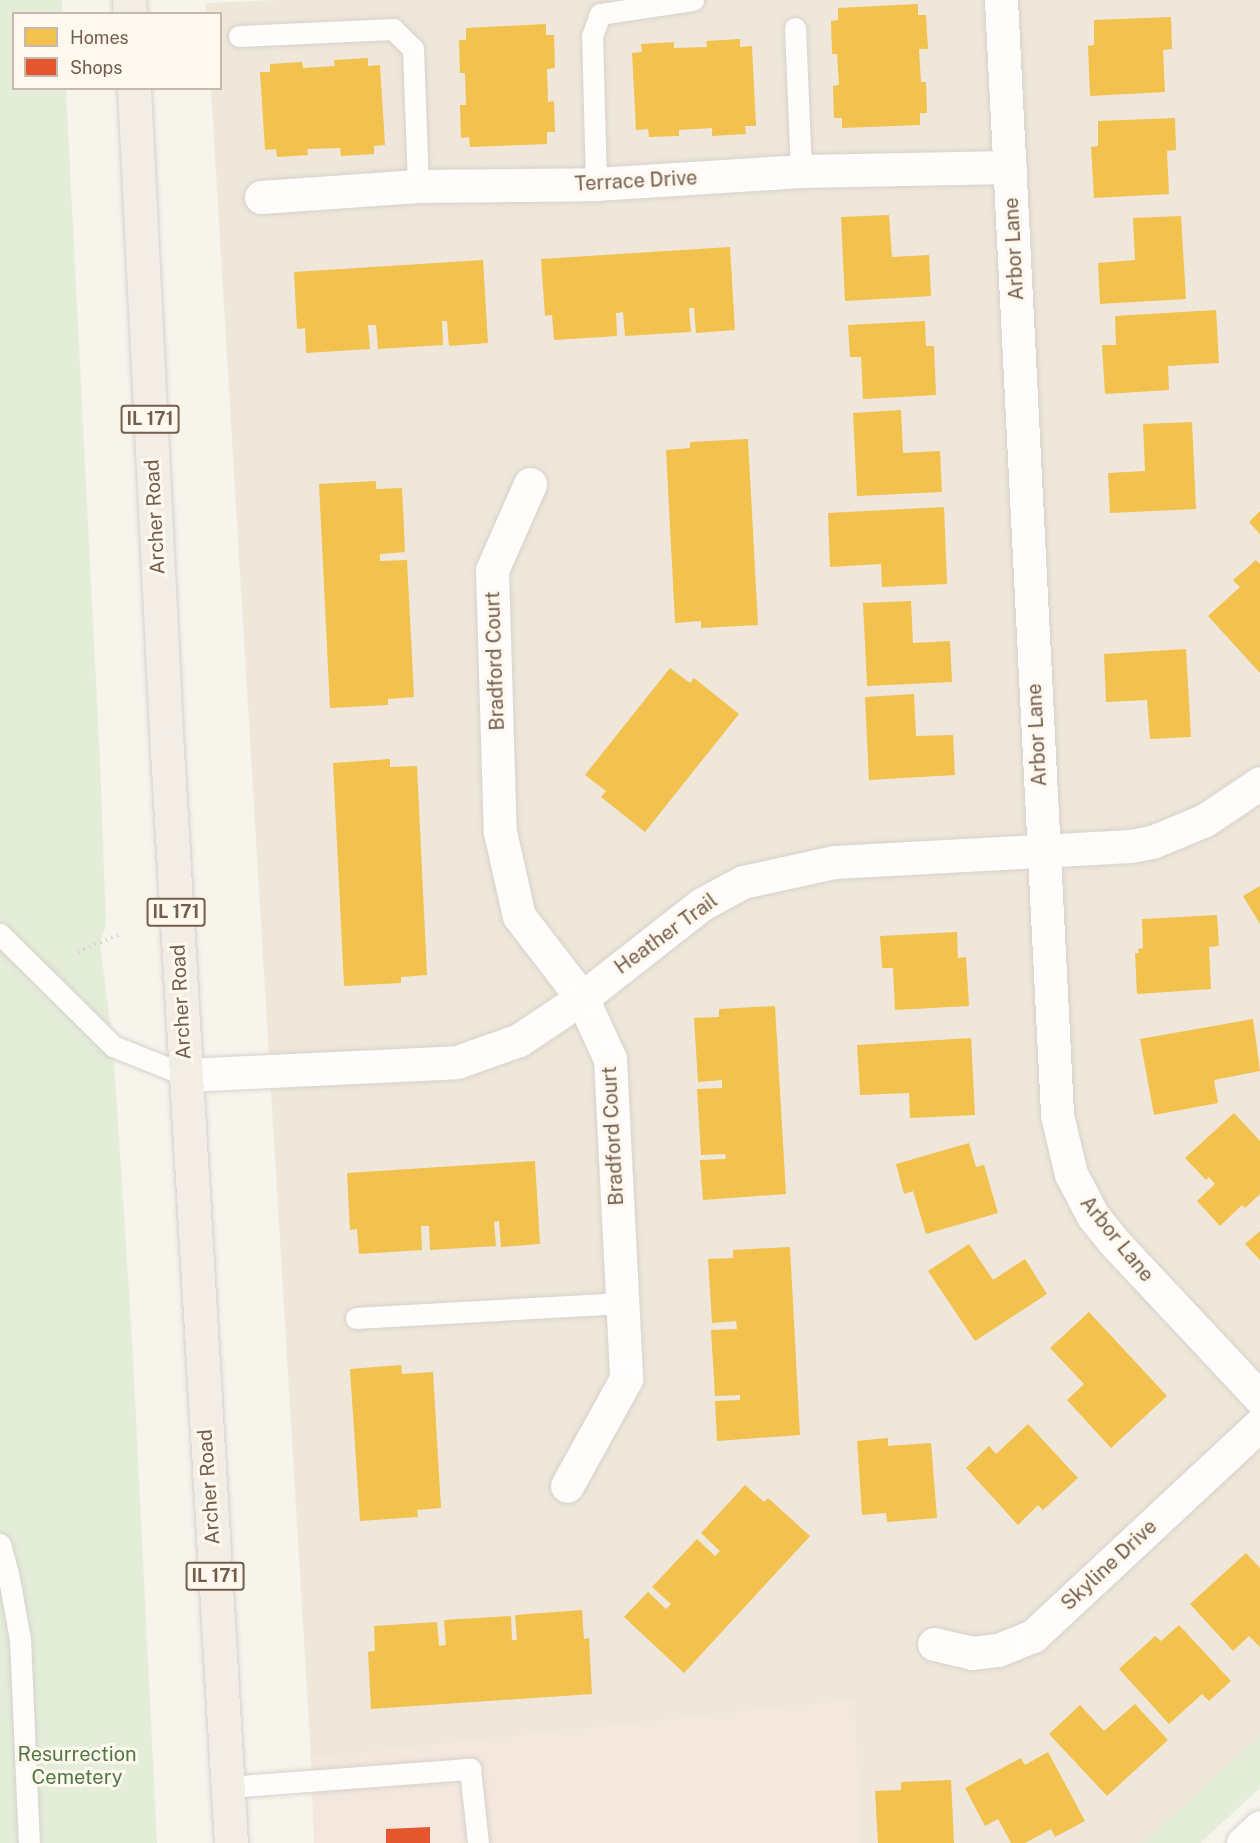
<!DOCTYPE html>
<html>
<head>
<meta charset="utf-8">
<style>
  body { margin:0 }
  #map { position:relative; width:1260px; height:1843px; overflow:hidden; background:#f7f4ec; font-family:"Public Sans",sans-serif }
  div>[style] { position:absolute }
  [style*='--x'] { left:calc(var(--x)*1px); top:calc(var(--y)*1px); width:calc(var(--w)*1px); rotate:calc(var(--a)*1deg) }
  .residential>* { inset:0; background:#efe7da }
  .commercial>* { inset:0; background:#f4e7dd }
  .green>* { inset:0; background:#e3edd8 }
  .homes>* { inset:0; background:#f2c14e }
  .shops>* { inset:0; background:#e4572e }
  .path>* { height:4px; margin-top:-2px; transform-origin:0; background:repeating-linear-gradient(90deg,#dad4cf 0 1.5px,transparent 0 6px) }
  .roads { filter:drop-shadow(0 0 2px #d6d1ca) drop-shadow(0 0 2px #d6d1ca) }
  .service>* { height:21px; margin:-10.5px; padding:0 10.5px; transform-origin:10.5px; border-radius:10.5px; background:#fefdfc }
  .minor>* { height:33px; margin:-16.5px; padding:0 16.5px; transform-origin:16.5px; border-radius:16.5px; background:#fefdfc }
  .primary>* { height:33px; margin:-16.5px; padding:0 16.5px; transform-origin:16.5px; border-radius:16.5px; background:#f2eee6 }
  span { translate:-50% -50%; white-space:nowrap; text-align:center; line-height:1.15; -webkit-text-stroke:6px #fef8ee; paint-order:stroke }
  .shield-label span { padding:2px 4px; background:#fef8ee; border:2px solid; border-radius:4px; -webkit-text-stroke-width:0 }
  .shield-label { font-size:18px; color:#735d4d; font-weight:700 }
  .street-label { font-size:20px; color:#735d4d }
  .park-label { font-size:20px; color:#527846 }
  .legend { position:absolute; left:12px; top:12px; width:210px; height:78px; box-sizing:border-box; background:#fef8ee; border:2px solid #c6baae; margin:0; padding:8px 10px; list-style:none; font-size:18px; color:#735d4d }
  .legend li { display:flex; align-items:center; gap:12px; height:30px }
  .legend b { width:30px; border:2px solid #c6baae }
</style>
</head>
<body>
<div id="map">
  <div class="residential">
    <div style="clip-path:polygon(277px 0,1260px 0,1260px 1749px,1157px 1843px,861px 1843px,854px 1700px,311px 1758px,211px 89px,220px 88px,220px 14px,206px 13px,206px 3px)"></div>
  </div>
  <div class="commercial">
    <div style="clip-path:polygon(854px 1700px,861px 1843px,314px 1843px,311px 1758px)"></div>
  </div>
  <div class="green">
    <div style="clip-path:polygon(0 0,62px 0,62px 13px,14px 14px,14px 88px,66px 89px,100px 761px,106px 924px,100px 943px,113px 1046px,132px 1338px,157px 1843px,0 1843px)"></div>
    <div style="clip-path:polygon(1260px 1735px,1260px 1788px,1200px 1843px,1143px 1843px)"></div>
  </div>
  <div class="homes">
    <div style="clip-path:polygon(918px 4px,918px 15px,926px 15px,928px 49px,919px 49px,921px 82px,926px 82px,927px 113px,920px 113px,920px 125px,842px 128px,842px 118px,834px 118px,833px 86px,839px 85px,837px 54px,832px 54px,831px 21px,838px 20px,838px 8px)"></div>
    <div style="clip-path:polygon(1171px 17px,1172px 49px,1163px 50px,1165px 92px,1090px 96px,1088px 46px,1094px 45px,1094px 20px)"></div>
    <div style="clip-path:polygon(546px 24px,546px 35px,554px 35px,555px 68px,547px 69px,548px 102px,554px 101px,555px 132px,547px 132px,547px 144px,470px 147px,469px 137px,461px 138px,460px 105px,466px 105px,465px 73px,460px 73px,459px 40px,466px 40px,466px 28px)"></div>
    <div style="clip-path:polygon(740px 39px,740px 47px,752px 46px,756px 126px,745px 126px,746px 134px,712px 136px,712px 128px,679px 130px,679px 136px,649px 137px,648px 129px,636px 130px,632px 53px,642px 52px,641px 44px,674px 42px,674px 48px,707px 47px,706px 41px)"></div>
    <div style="clip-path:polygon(368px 58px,368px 66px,380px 65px,385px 145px,374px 146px,374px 154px,341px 156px,340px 148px,307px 149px,308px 155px,277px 157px,276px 149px,265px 150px,260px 72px,270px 72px,270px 64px,302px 62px,303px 68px,335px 66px,334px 60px)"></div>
    <div style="clip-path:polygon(1175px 118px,1176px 150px,1167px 151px,1169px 194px,1094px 198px,1091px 147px,1098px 146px,1098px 121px)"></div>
    <div style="clip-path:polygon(889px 215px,892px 257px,929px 255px,931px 296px,845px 301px,841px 217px)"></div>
    <div style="clip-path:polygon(1181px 216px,1186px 299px,1100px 304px,1098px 263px,1135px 260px,1133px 218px)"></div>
    <div style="clip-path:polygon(730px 247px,735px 330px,696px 333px,694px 308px,689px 308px,691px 332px,625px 336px,623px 312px,616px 313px,617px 336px,554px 340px,552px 315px,545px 316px,541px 259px)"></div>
    <div style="clip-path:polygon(483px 260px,488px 343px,449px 346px,447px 321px,442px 321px,443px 345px,378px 349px,376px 325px,368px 325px,370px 349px,306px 353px,305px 328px,297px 329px,294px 272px)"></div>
    <div style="clip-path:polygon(1216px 310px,1219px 363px,1168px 366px,1169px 390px,1105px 394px,1102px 345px,1116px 345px,1115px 316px)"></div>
    <div style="clip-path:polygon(925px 321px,926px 346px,934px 346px,936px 395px,863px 399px,861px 357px,850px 357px,848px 325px)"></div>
    <div style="clip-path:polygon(901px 410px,903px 453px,940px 451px,942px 492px,857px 496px,853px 413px)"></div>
    <div style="clip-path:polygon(1192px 422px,1196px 509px,1110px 513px,1108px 473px,1145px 471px,1143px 424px)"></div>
    <div style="clip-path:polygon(748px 439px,758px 625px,701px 628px,701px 621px,675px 623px,666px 450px,690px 448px,690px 442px)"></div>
    <div style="clip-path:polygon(376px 481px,376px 489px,402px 488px,405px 552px,380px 554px,380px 561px,407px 560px,414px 697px,388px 699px,388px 705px,330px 708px,319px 484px)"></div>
    <div style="clip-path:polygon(944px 507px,947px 584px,882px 587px,881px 564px,830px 567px,828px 513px)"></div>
    <div style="clip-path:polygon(1260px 511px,1260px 534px,1249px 522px)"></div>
    <div style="clip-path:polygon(1256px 560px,1260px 564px,1260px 673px,1208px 616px,1240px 587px,1233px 580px)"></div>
    <div style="clip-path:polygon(911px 601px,913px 643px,950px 641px,952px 682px,867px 686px,863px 603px)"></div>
    <div style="clip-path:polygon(1186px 649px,1191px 737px,1150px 739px,1147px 700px,1106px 702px,1104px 654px)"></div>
    <div style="clip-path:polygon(670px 668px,690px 683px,694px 678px,739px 714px,645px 832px,601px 797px,606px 791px,585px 775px)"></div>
    <div style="clip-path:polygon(914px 694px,916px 736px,953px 735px,955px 775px,869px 780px,865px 697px)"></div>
    <div style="clip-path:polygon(390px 759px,390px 767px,417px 766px,427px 975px,401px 977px,401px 983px,344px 986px,333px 763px)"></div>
    <div style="clip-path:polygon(1260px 886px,1260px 924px,1243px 896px)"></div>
    <div style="clip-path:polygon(1217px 915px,1219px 946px,1209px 947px,1211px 989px,1137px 994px,1135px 953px,1139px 953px,1138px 949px,1143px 948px,1142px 919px)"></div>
    <div style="clip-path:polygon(957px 932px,958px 958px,966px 957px,969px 1006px,895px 1010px,893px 968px,882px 968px,880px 936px)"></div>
    <div style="clip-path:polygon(775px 1006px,786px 1194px,703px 1200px,700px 1160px,726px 1159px,725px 1154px,701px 1155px,697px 1089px,722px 1088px,722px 1080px,698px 1082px,694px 1018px,719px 1017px,719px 1009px)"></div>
    <div style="clip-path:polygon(1253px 1019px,1260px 1071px,1214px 1080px,1218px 1103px,1154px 1115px,1140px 1039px)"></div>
    <div style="clip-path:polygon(971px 1038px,975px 1115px,910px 1118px,909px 1093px,860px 1095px,857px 1045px)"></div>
    <div style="clip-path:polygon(1234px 1113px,1260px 1141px,1260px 1194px,1245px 1208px,1242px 1205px,1220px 1226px,1197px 1201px,1215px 1184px,1209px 1177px,1206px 1180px,1185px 1158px)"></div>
    <div style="clip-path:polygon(969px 1143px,976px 1167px,984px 1165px,998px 1213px,926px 1234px,913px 1191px,904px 1194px,896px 1164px)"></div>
    <div style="clip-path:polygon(535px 1161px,540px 1244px,501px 1247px,499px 1221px,494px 1222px,496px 1246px,430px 1250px,429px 1226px,421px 1226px,422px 1250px,359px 1254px,357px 1229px,350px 1230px,347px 1173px)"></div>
    <div style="clip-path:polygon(1260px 1231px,1260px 1260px,1245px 1244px)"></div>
    <div style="clip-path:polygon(969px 1244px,993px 1280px,1025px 1259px,1047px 1294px,975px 1341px,928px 1271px)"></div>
    <div style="clip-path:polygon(790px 1247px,800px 1435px,717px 1441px,715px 1401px,740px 1400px,740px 1395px,715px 1396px,711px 1330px,737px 1329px,736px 1321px,712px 1323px,708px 1259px,733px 1258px,733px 1250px)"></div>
    <div style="clip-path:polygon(1089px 1312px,1167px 1396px,1111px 1448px,1067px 1400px,1084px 1384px,1050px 1348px)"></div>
    <div style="clip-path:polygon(401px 1365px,402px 1374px,433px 1372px,441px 1508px,417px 1510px,418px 1517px,360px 1521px,350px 1369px)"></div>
    <div style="clip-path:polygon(1028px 1424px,1078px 1478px,1043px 1510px,1038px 1505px,1018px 1525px,966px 1468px,989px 1446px,996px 1454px)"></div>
    <div style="clip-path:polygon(888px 1438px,888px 1446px,931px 1443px,937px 1518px,887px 1522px,886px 1513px,862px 1515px,857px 1441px)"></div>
    <div style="clip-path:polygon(745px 1485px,764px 1502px,768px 1498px,810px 1536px,684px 1673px,624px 1617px,648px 1592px,666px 1609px,671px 1604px,652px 1587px,697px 1539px,715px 1556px,720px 1551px,701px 1533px)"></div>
    <div style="clip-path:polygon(1246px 1553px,1260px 1568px,1260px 1647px,1249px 1636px,1233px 1651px,1190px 1604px)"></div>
    <div style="clip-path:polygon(582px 1610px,584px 1639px,589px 1638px,592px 1694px,371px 1709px,368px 1652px,375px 1651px,374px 1626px,437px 1622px,439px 1646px,446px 1645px,444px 1620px,511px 1616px,512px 1640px,517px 1640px,515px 1615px)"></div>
    <div style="clip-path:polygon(1179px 1625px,1231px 1681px,1209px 1701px,1202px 1694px,1169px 1724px,1119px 1669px,1155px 1636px,1161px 1641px)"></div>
    <div style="clip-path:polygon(1135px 1704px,1168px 1740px,1107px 1796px,1049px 1734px,1080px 1705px,1104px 1731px)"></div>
    <div style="clip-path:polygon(1048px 1752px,1085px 1821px,1055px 1837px,1051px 1829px,1025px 1843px,1011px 1843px,998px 1819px,985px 1826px,965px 1788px,1021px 1758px,1025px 1765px)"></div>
    <div style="clip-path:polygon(951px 1780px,954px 1843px,878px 1843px,875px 1791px,901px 1790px,901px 1782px)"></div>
  </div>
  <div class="shops">
    <div style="clip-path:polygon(430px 1827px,430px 1843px,386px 1843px,386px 1829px)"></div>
  </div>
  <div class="path">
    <div style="--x:78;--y:952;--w:46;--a:-23.2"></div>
  </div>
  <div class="roads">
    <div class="service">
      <div style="--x:795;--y:28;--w:143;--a:87.6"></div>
      <div style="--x:239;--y:36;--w:154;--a:-2.6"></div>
      <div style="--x:393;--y:29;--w:28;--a:45"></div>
      <div style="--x:413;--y:49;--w:137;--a:87.9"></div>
      <div style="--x:596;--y:184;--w:148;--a:-91.5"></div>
      <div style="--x:592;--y:36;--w:23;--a:-70"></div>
      <div style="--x:600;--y:14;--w:94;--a:-8.6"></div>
      <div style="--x:0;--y:934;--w:159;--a:44.7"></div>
      <div style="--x:113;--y:1046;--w:78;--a:21.9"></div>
      <div style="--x:356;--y:1318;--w:266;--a:-3.2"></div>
      <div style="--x:0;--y:1544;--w:30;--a:75"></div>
      <div style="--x:8;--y:1573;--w:67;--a:79.7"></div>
      <div style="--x:20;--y:1639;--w:204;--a:87.5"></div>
      <div style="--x:228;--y:1787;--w:243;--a:-4.3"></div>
      <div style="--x:470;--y:1769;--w:74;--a:83.8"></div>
    </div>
    <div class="minor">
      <div style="--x:1001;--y:0;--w:1116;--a:87.12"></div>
      <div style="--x:1057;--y:1115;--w:61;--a:76.7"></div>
      <div style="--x:1071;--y:1174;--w:47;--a:62.4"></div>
      <div style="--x:1093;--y:1216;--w:33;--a:51"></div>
      <div style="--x:1114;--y:1242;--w:214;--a:46.9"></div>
      <div style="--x:261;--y:197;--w:157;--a:-4"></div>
      <div style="--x:418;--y:186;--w:178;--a:-0.6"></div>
      <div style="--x:596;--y:184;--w:205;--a:-3.6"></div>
      <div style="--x:801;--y:171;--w:209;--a:-1.1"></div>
      <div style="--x:530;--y:484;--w:94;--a:113.8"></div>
      <div style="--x:492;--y:570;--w:262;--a:88.3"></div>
      <div style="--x:500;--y:832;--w:86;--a:77.3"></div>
      <div style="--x:519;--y:916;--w:103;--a:52.5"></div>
      <div style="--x:582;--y:998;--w:67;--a:65.3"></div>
      <div style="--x:610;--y:1059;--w:320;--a:87.1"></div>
      <div style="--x:626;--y:1379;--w:122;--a:118.9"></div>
      <div style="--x:185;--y:1075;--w:272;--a:-2.7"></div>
      <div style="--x:457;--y:1062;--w:66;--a:-19.5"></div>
      <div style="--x:519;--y:1040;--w:76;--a:-33.7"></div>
      <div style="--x:582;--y:998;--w:152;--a:-38.1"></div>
      <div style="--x:702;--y:904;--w:47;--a:-28.2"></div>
      <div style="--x:743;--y:882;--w:94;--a:-12.3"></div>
      <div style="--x:835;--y:862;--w:296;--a:-3.1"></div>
      <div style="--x:1131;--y:846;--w:21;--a:-11"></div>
      <div style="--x:1152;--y:842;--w:57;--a:-22.5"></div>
      <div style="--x:1205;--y:820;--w:66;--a:-33.9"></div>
      <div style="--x:934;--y:1644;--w:39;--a:13"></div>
      <div style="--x:972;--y:1653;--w:26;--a:-7"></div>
      <div style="--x:998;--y:1650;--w:38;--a:-22"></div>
      <div style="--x:1033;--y:1636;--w:311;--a:-43"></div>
      <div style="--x:1243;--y:1843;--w:23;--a:-43"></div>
    </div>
    <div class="primary">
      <div style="--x:129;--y:0;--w:14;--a:86"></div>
      <div style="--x:134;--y:88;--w:663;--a:87.15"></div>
      <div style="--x:167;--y:750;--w:1095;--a:86.65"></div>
    </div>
  </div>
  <div class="shield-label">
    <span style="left:150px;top:419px">IL 171</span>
    <span style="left:176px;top:912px">IL 171</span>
    <span style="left:215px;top:1576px">IL 171</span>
  </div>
  <div class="street-label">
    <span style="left:636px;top:181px;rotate:-3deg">Terrace Drive</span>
    <span style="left:1014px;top:249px;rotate:-93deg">Arbor Lane</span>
    <span style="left:155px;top:517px;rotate:-93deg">Archer Road</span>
    <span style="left:495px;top:661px;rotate:-92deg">Bradford Court</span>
    <span style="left:1037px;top:735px;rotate:-93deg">Arbor Lane</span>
    <span style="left:666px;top:934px;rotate:-36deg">Heather Trail</span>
    <span style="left:181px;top:1002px;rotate:-93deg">Archer Road</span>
    <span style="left:613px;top:1136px;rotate:-93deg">Bradford Court</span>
    <span style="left:1117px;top:1239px;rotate:51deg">Arbor Lane</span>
    <span style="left:209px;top:1487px;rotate:-94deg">Archer Road</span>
    <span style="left:1109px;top:1565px;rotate:-43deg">Skyline Drive</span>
  </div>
  <div class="park-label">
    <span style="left:77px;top:1766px">Resurrection<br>Cemetery</span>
  </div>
  <ul class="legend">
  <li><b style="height:16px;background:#f2c14e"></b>Homes</li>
  <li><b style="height:16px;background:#e4572e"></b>Shops</li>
  </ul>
</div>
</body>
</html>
